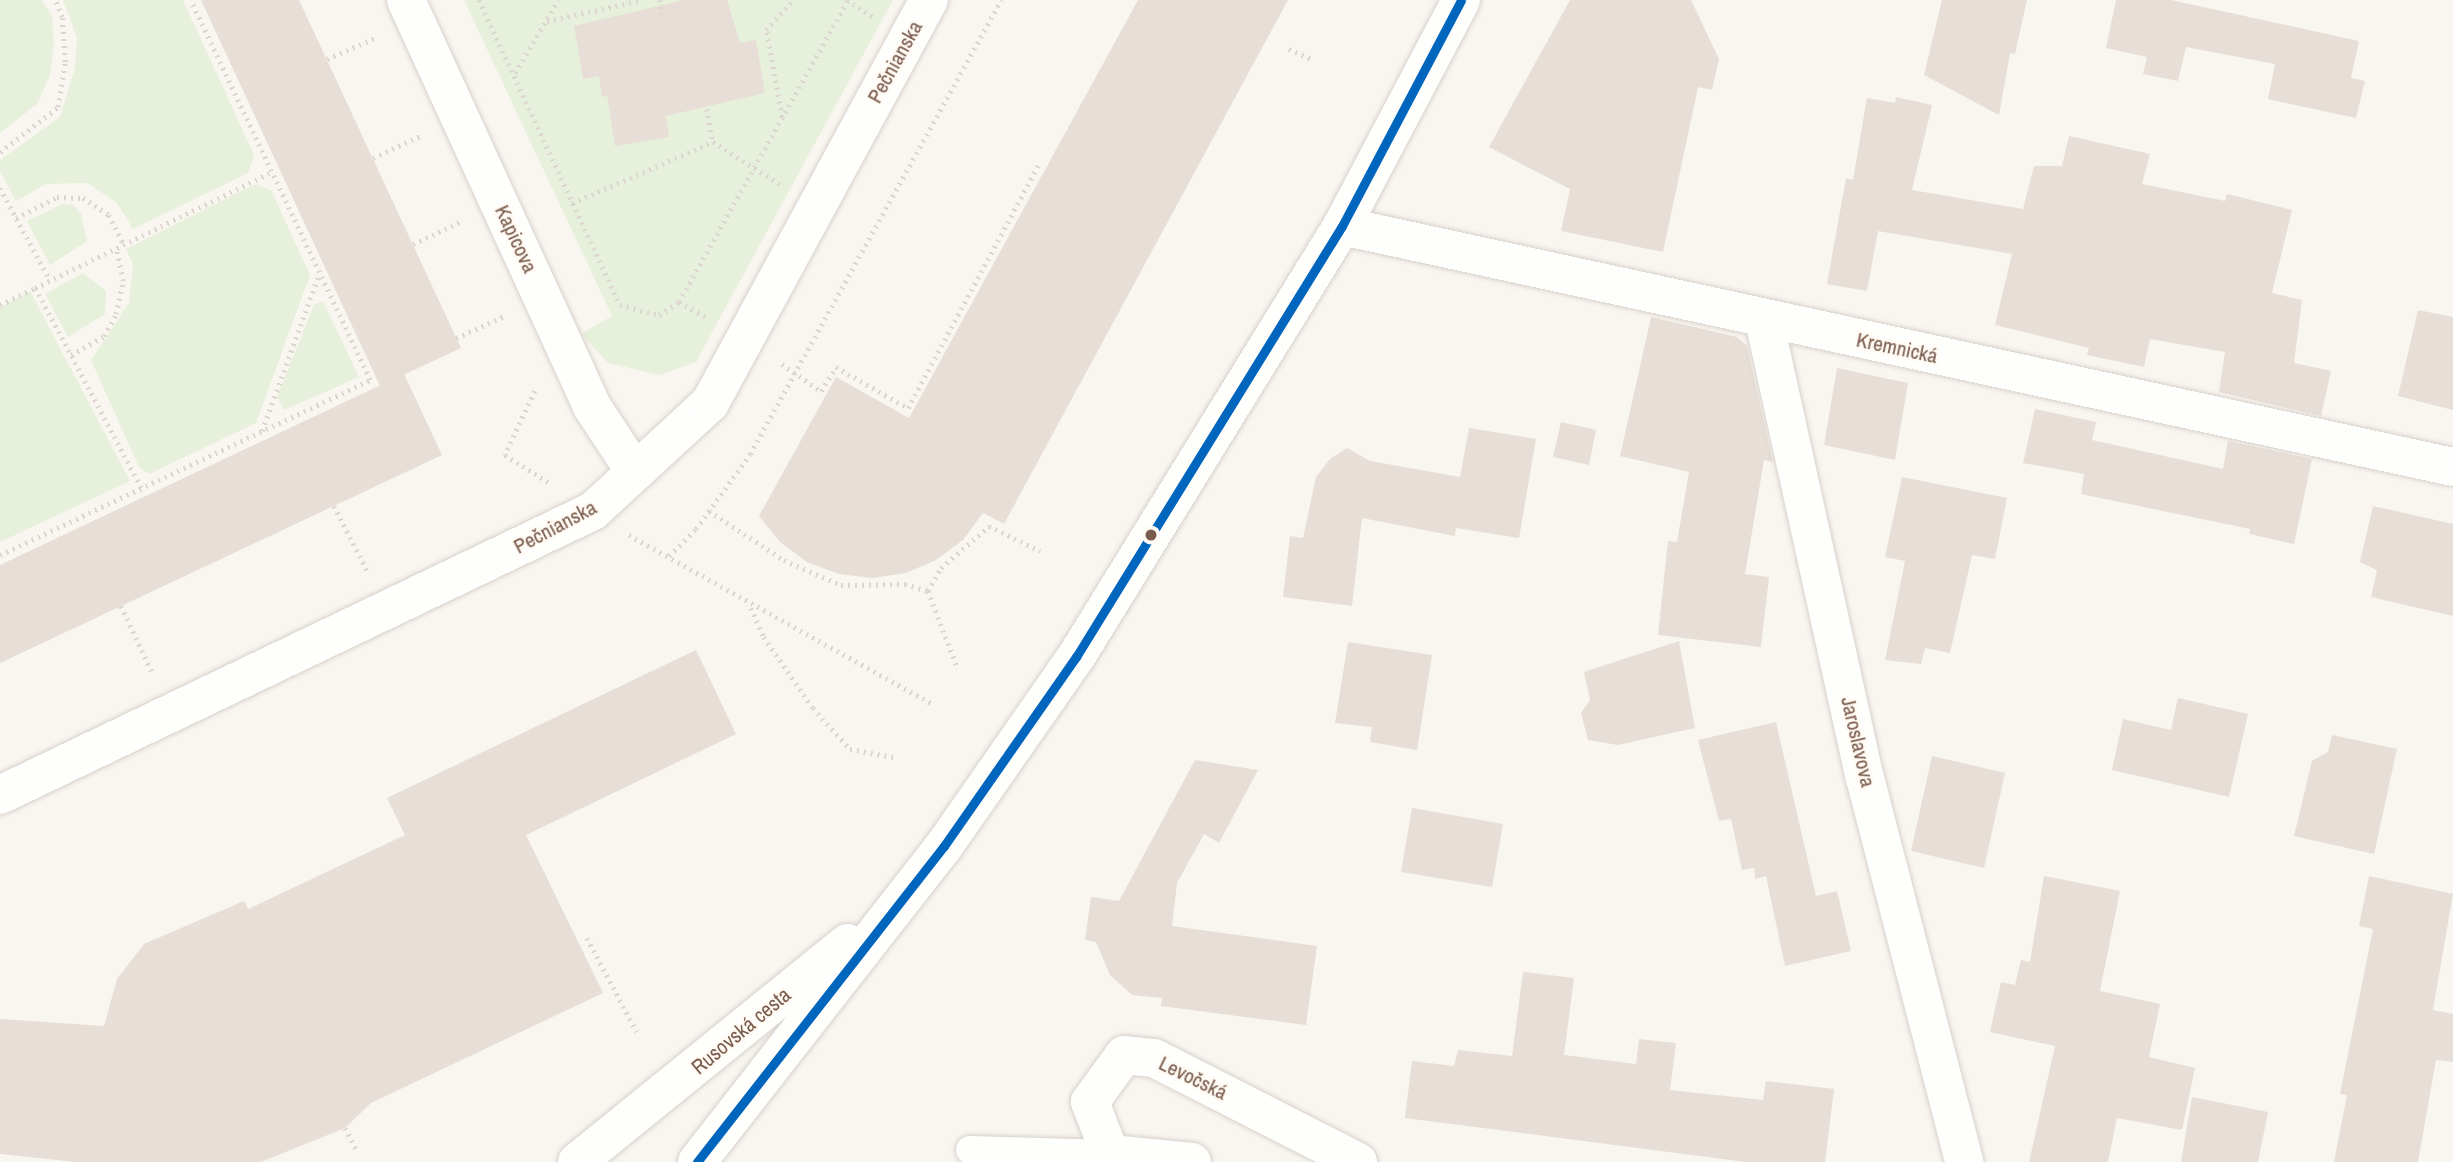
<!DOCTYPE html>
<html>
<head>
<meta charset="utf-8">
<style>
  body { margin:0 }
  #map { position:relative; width:2453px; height:1162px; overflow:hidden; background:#f9f5f0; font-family:"Archivo Narrow",sans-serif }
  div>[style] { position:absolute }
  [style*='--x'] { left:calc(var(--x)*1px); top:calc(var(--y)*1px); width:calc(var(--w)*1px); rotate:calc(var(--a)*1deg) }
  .green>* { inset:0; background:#e7f0db }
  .building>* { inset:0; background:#e6ded7 }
  .path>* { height:4.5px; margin-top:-2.25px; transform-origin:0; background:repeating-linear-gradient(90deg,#dcd5d0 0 2px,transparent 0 7px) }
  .roads { filter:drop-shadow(0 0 2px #d7d1cb) drop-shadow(0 0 2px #d7d1cb) }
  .service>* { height:28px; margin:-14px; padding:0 14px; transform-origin:14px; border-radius:14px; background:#fefefd }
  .minor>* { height:38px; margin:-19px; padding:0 19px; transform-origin:19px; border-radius:19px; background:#fefefd }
  .tertiary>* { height:38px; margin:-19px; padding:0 19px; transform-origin:19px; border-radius:19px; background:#fefefd }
  .bus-1>* { height:9px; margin:-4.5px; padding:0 4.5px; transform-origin:4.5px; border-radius:4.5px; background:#0065bd }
  .dots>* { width:19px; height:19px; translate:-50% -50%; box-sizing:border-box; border:4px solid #fffaf3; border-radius:50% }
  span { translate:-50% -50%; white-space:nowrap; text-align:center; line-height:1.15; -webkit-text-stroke:5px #fffaf3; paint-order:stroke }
  .street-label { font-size:21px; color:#7a5c4d }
</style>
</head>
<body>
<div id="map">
  <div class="green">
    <div style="clip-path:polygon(0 0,42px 0,52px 16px,54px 42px,50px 75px,37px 104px,0 133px)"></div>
    <div style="clip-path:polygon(63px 0,183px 0,254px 155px,248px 173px,133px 229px,117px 203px,88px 183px,46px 184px,16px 201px,0 171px,0 160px,60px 117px,75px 68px,77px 38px)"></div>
    <div style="clip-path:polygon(464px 0,893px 0,696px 362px,660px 375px,608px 363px,581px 334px,612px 316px)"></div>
    <div style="clip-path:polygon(255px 184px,271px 190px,310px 275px,256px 423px,149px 474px,139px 467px,91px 360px,129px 303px,133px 264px,126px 249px)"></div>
    <div style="clip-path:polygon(63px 204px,73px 205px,81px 214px,87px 241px,50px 265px,27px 221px)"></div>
    <div style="clip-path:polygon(83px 273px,106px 291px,105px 314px,68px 337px,45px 294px)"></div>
    <div style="clip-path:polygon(30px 291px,130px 481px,0 542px,0 307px)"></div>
    <div style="clip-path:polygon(323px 301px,359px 377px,284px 410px,277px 397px,314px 305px)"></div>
  </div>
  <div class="building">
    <div style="clip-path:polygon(201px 0,299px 0,461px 348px,380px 386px)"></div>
    <div style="clip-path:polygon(684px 0,727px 0,740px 43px,756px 40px,765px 93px,666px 116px,669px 137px,615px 146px,607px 96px,602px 97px,599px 76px,583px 79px,574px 26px)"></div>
    <div style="clip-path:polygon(1138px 0,1288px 0,1004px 524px,983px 513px,963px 540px,936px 560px,906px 573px,872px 578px,839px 574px,807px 562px,780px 542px,759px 516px,836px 377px,909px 418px)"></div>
    <div style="clip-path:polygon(1570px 0,1691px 0,1719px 59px,1712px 90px,1698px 87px,1663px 252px,1561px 231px,1570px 189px,1489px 147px)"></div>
    <div style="clip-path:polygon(1942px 0,2027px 0,2015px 54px,2010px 53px,1999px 115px,1924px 75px)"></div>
    <div style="clip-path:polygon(2116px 0,2171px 0,2359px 41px,2351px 78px,2365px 81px,2356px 118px,2268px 99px,2275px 64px,2186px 47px,2178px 81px,2143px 74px,2147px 57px,2106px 48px)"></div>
    <div style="clip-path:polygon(1896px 97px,1932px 105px,1912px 190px,2023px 209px,2034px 166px,2062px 166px,2069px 136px,2150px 154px,2142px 184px,2225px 201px,2227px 194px,2292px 210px,2272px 293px,2302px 300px,2294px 363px,2331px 371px,2321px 416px,2219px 392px,2225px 352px,2150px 339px,2144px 367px,2087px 355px,2089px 348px,1995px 325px,2012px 254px,1878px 231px,1867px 291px,1827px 284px,1846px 178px,1853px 180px,1867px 98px,1895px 103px)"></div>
    <div style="clip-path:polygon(2418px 310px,2453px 317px,2453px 410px,2398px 396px)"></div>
    <div style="clip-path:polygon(1651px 317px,1737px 337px,1747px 346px,1773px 462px,1764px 460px,1745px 574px,1769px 577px,1761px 647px,1658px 635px,1668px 541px,1677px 542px,1689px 472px,1620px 456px)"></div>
    <div style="clip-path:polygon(1837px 368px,1908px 383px,1895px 460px,1824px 445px)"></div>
    <div style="clip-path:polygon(404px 374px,442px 455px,0 663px,0 565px)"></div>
    <div style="clip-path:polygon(2035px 409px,2096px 422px,2092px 440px,2223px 469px,2228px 441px,2312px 459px,2294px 544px,2249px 534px,2250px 529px,2081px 494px,2084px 474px,2023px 463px)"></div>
    <div style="clip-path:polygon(1561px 422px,1596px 430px,1589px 465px,1553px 457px)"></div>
    <div style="clip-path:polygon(1469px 428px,1536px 439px,1519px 538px,1456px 528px,1455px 536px,1362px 518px,1352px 606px,1283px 597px,1290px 536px,1303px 538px,1316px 477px,1330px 459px,1347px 448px,1370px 461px,1460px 477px)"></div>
    <div style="clip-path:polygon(1902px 477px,2007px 498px,1995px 559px,1972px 555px,1950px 653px,1925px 648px,1921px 664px,1885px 660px,1905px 561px,1885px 557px)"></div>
    <div style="clip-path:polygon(2373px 506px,2453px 524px,2453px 616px,2371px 597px,2377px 570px,2360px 562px)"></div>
    <div style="clip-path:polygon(1679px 641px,1695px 728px,1618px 745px,1588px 740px,1581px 713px,1590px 700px,1584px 672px)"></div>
    <div style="clip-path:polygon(1348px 642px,1432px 655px,1417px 750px,1370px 742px,1372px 727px,1335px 723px)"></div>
    <div style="clip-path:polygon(696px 650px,736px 734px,526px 835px,603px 993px,371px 1103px,345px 1128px,261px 1162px,76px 1162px,0 1154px,0 1019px,104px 1026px,117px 979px,144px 944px,244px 901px,248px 909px,405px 835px,387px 798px)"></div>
    <div style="clip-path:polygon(2178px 698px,2248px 714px,2229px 797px,2112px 770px,2123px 719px,2171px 730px)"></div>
    <div style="clip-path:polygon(1776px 722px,1816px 896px,1837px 891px,1851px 951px,1785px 966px,1766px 876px,1755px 879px,1754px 868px,1742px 870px,1731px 819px,1719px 821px,1698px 740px)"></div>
    <div style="clip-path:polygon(2332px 735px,2397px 749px,2374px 854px,2294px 836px,2312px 761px,2328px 752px)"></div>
    <div style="clip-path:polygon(1932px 756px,2005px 773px,1984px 868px,1911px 851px)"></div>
    <div style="clip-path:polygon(1195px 760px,1258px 770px,1219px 843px,1204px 834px,1177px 883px,1172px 926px,1317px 946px,1306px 1025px,1161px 1006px,1162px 998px,1132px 995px,1110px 975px,1096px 942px,1085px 940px,1091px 897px,1119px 901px)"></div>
    <div style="clip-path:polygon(1412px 808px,1503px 824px,1492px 887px,1401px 872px)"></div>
    <div style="clip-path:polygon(2044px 876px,2120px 891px,2100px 991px,2160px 1004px,2149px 1057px,2195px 1068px,2182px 1130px,2117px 1118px,2108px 1162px,2029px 1162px,2055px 1046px,1990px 1032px,2001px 982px,2015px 985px,2021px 960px,2030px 962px)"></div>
    <div style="clip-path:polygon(2369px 876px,2453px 894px,2433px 1010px,2453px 1014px,2453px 1062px,2436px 1060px,2418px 1162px,2334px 1162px,2347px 1095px,2340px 1094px,2373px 929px,2359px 926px)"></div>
    <div style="clip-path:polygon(1523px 972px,1574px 978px,1564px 1055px,1636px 1064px,1639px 1039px,1676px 1043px,1670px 1090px,1763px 1100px,1766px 1081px,1834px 1089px,1825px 1162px,1746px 1162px,1405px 1118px,1412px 1061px,1454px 1066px,1458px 1050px,1512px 1056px)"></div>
    <div style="clip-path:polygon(2192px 1097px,2268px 1112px,2258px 1162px,2181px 1162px)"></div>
  </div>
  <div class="path">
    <div style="--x:479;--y:0;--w:336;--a:65.2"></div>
    <div style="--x:620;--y:305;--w:40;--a:14.4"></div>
    <div style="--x:659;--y:315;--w:24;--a:-33"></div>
    <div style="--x:679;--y:302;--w:346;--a:-60.8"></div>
    <div style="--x:660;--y:0;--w:15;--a:82"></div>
    <div style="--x:847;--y:0;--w:30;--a:33"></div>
    <div style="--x:547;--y:21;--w:97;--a:-12.5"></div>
    <div style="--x:1289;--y:49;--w:27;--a:24"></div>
    <div style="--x:327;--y:59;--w:55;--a:-23.7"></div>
    <div style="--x:515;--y:73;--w:85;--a:-59.5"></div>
    <div style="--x:707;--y:109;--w:34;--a:80"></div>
    <div style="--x:782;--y:117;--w:88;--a:-100.4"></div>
    <div style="--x:766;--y:30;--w:40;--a:-48"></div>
    <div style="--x:0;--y:152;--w:73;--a:-37.8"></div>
    <div style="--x:58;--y:107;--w:46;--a:-81.2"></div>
    <div style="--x:65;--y:62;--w:45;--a:-93.8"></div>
    <div style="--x:62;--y:17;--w:18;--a:-112"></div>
    <div style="--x:373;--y:158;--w:52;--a:-25.1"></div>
    <div style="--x:0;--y:188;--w:105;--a:61.5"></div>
    <div style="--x:572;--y:203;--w:154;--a:-23.4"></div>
    <div style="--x:713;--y:142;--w:80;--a:32.3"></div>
    <div style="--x:16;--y:218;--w:46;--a:-27.1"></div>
    <div style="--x:57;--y:197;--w:26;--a:2"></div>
    <div style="--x:83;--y:198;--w:31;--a:33"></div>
    <div style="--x:109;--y:215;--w:33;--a:63"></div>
    <div style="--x:413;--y:244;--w:52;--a:-25.1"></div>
    <div style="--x:679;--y:302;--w:31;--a:29"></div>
    <div style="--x:0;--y:305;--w:39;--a:-26"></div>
    <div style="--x:456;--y:338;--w:53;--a:-24.6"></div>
    <div style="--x:71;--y:355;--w:38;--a:-30"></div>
    <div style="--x:104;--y:336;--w:25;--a:-61"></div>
    <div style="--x:116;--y:314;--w:34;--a:-78"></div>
    <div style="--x:123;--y:281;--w:34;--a:-102"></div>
    <div style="--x:782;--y:364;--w:47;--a:34.7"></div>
    <div style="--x:821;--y:391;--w:28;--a:-58"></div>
    <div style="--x:836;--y:367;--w:83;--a:29.7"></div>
    <div style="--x:908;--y:408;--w:279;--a:-61.8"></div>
    <div style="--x:535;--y:391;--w:71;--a:115.1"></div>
    <div style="--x:505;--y:455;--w:54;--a:32.2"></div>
    <div style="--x:262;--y:431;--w:167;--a:-70"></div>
    <div style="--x:141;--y:488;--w:226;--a:-117.9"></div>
    <div style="--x:35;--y:288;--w:264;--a:-26.1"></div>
    <div style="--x:334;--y:506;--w:72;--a:62.7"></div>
    <div style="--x:709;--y:511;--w:90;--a:33.2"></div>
    <div style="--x:784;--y:560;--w:62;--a:23.7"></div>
    <div style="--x:841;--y:585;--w:64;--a:-0.9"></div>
    <div style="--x:905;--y:584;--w:24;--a:17"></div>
    <div style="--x:928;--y:591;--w:26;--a:-61"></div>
    <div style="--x:941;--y:568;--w:64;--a:-41.2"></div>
    <div style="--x:989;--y:526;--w:57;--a:26.1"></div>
    <div style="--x:629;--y:535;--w:349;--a:29.1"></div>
    <div style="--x:0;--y:555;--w:409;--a:-25.3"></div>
    <div style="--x:370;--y:380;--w:420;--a:-115.3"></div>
    <div style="--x:669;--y:556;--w:38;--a:-45"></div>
    <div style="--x:696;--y:529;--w:92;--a:-54.2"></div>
    <div style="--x:750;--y:454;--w:519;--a:-61.06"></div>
    <div style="--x:928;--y:591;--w:84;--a:69"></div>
    <div style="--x:121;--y:606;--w:75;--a:64.8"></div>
    <div style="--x:751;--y:608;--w:32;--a:66"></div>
    <div style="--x:764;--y:637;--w:86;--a:55.4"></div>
    <div style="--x:813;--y:708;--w:55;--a:47.9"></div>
    <div style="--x:850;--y:749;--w:44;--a:10.5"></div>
    <div style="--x:587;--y:938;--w:106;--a:62"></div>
    <div style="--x:345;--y:1128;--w:24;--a:62"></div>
  </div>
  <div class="roads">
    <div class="service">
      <div style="--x:970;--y:1150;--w:140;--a:1.6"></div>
    </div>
    <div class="minor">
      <div style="--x:406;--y:0;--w:445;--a:65.4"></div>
      <div style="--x:591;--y:405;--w:80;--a:56.7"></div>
      <div style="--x:1342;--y:226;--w:1137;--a:12.24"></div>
      <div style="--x:1764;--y:320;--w:469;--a:77.6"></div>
      <div style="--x:1865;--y:778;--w:397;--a:75.5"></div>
      <div style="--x:0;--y:795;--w:657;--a:-25.59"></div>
      <div style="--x:593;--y:511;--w:159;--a:-42.7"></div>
      <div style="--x:710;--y:403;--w:459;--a:-61.5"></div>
      <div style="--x:1192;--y:1162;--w:82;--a:-174.4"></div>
      <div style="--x:1110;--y:1154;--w:56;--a:-111"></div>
      <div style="--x:1090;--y:1102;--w:58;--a:-54.1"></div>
      <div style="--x:1124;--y:1055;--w:30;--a:6"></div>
      <div style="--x:1154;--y:1058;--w:229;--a:27"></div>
    </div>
    <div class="tertiary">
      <div style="--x:577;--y:1162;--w:348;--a:-39"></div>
      <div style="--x:697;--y:1162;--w:401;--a:-52"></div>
      <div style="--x:944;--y:846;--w:231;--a:-55.1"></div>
      <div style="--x:1076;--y:657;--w:506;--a:-58.32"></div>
      <div style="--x:1342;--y:226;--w:255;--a:-62.2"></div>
    </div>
  </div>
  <div class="bus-1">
    <div style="--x:697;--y:1162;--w:401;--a:-52"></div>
    <div style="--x:944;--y:846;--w:231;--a:-55.1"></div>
    <div style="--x:1076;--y:657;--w:506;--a:-58.32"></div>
    <div style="--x:1342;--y:226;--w:255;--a:-62.2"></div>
  </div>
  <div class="dots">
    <div style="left:1151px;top:535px;background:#7a5c4d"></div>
  </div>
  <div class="street-label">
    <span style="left:895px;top:62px;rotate:-61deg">Pečnianska</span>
    <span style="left:516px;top:239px;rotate:65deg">Kapicova</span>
    <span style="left:1897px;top:348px;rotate:12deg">Kremnická</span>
    <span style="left:555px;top:527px;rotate:-28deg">Pečnianska</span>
    <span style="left:1858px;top:742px;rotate:77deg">Jaroslavova</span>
    <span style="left:741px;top:1031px;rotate:-40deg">Rusovská cesta</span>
    <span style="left:1193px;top:1078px;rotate:26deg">Levočská</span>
  </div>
</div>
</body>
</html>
